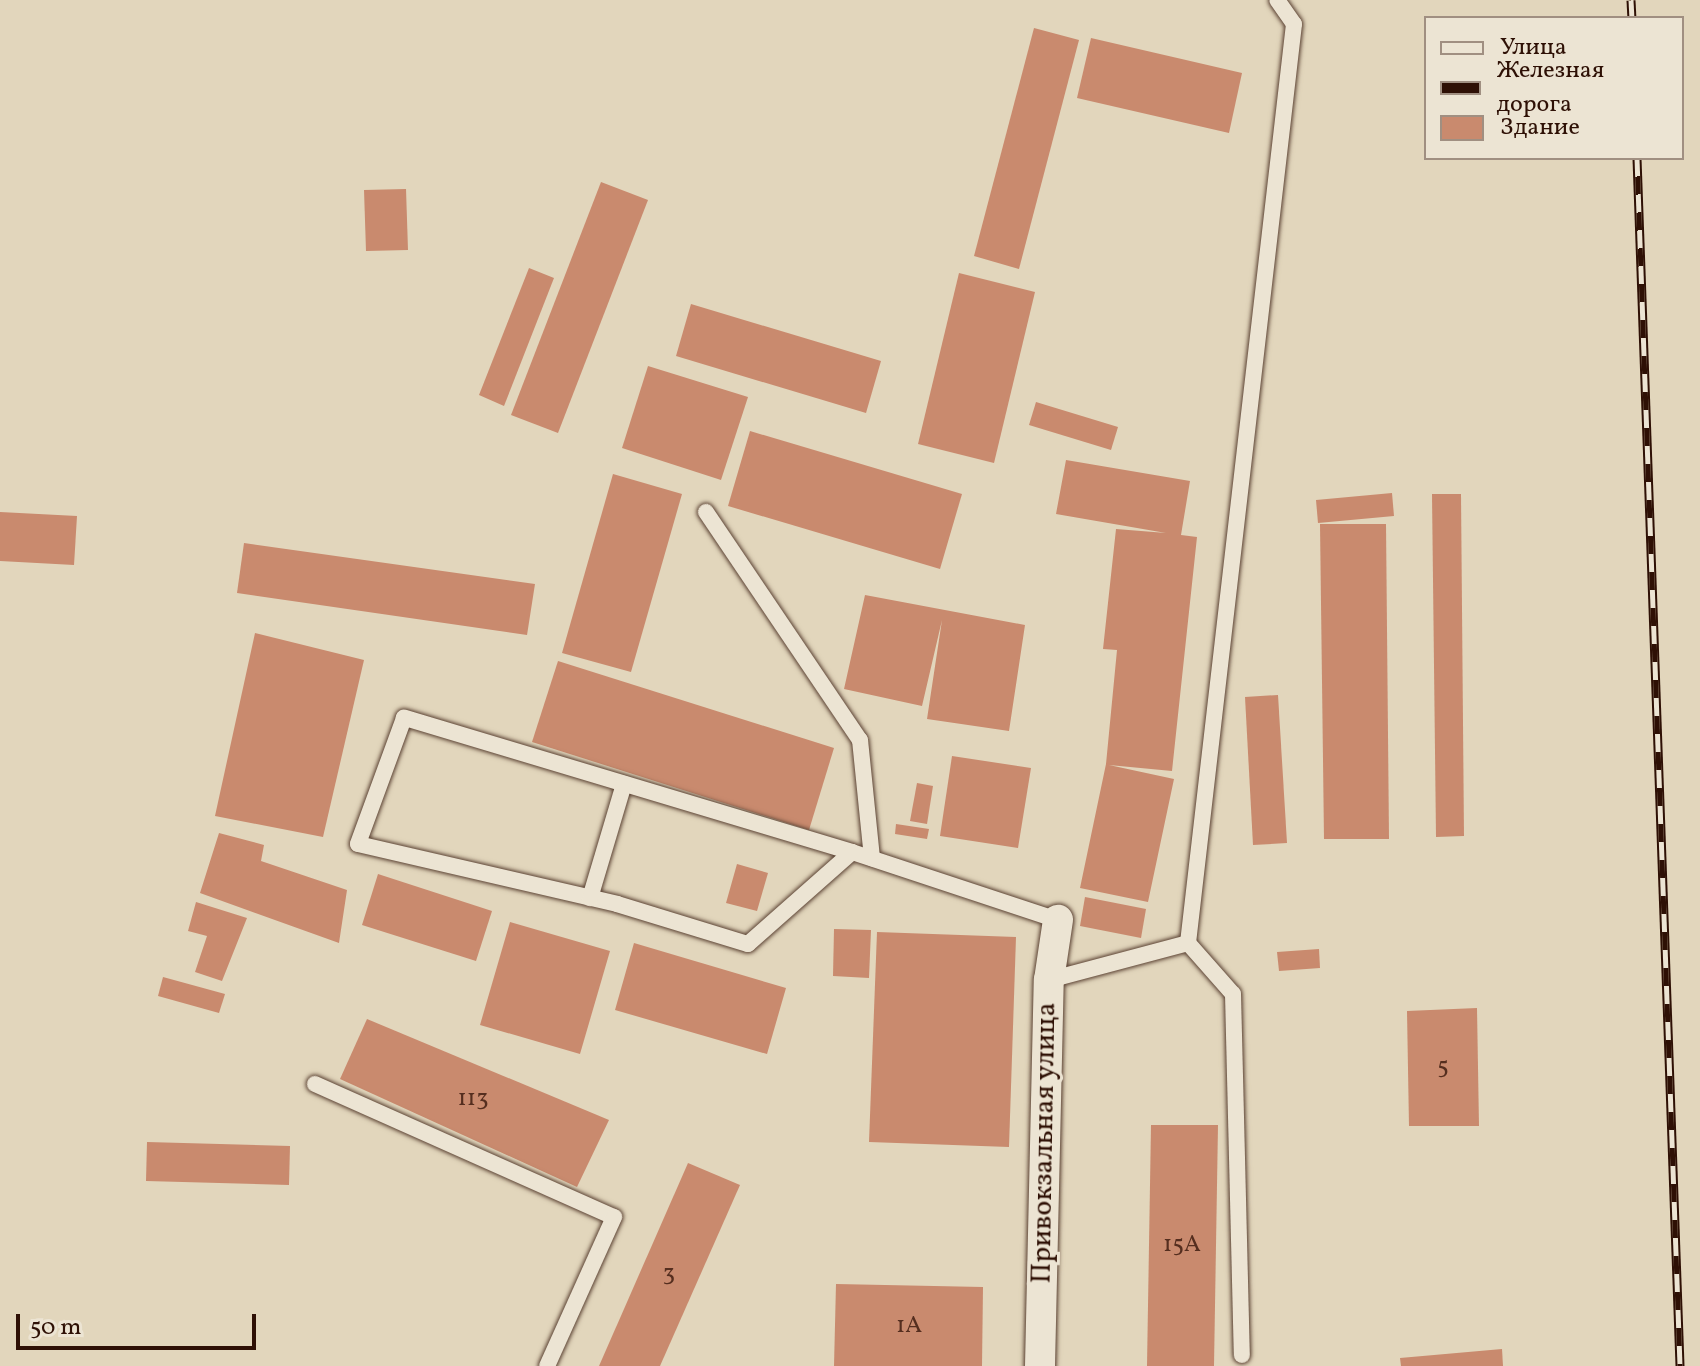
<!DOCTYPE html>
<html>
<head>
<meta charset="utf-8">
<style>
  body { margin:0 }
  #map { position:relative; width:1700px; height:1366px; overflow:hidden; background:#e2d6bc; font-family:Vollkorn,serif }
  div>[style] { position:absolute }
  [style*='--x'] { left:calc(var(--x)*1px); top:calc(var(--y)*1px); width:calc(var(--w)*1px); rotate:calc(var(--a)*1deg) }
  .building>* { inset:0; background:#c98a6e }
  .roads { filter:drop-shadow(0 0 2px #5b4233) drop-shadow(0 0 2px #5b4233) }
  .lane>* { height:16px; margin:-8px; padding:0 8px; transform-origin:8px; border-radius:8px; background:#ece4d3 }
  .street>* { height:30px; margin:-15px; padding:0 15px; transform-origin:15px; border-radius:15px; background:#ece4d3 }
  .rail>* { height:9px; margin-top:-4.5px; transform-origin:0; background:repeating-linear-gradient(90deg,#ece4d3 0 18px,#2e1005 0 36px); box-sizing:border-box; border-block:2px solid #2e1005 }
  span { translate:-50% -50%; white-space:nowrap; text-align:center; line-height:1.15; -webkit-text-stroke:6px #ece4d3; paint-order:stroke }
  .number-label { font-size:24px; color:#552e1f }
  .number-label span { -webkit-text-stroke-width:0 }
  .street-label { font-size:28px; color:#2e1005 }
  .legend { position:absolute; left:1424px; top:16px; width:260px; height:144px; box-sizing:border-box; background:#ece4d3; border:2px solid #a08f81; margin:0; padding:10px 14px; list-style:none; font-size:24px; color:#2e1005 }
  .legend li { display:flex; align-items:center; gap:16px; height:40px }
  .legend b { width:40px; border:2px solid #a08f81 }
  .scale { position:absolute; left:16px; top:1314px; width:240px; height:36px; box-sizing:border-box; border:4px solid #2e1005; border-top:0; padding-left:10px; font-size:24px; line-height:28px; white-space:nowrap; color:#2e1005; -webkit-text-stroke:6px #ece4d3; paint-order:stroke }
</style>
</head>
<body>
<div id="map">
  <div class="building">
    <div style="clip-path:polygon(1034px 28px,1079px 40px,1019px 269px,974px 256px)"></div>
    <div style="clip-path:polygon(1091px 38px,1242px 73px,1229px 133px,1077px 98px)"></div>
    <div style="clip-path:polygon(601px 182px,648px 200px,558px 433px,511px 415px)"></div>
    <div style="clip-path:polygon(406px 189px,408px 250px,366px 251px,364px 190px)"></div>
    <div style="clip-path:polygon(529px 268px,554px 278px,504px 406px,479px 395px)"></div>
    <div style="clip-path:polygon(959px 273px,1035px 292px,994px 463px,918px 444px)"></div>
    <div style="clip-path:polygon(691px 304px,881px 361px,866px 413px,676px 356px)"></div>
    <div style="clip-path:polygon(648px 366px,748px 397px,721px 480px,622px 448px)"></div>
    <div style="clip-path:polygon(1036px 402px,1118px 427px,1111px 450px,1029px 425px)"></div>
    <div style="clip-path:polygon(750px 431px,962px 494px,940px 569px,728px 506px)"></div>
    <div style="clip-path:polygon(1066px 460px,1190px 481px,1181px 535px,1197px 537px,1172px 771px,1109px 765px,1174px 779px,1148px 902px,1080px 888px,1106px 764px,1117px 650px,1103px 649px,1116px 529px,1166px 533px,1056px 514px)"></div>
    <div style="clip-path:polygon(613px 474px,682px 494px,631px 672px,562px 653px)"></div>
    <div style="clip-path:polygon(1392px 493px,1394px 516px,1318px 523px,1316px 500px)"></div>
    <div style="clip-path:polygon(1432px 494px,1461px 494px,1464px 836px,1436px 837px)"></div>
    <div style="clip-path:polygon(0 512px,77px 516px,74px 565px,0 561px)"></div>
    <div style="clip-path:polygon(1320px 524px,1386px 524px,1389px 839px,1324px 839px)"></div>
    <div style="clip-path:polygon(244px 543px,535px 584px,527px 635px,237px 593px)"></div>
    <div style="clip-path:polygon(865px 595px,1025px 625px,1009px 731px,927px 719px,942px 620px,922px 706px,844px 689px)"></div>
    <div style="clip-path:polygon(255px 633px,364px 660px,323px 837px,215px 816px)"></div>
    <div style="clip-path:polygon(558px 661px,834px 748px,809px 830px,532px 742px)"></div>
    <div style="clip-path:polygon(1278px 695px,1287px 843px,1253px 845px,1245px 697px)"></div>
    <div style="clip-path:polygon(952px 756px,1031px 768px,1018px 848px,940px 836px)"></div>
    <div style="clip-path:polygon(917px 783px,933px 786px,927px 824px,910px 821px)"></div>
    <div style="clip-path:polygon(896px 824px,929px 829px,927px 839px,895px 834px)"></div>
    <div style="clip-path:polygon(219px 833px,264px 845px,261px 861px,347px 890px,339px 943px,200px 893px)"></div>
    <div style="clip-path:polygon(737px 864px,768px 873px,757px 911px,726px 903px)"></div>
    <div style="clip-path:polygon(378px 874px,492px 911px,476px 961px,362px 925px)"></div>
    <div style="clip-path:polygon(1085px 897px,1146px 909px,1141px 938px,1080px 926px)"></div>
    <div style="clip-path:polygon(196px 902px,247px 918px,222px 981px,195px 972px,207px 936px,188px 931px)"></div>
    <div style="clip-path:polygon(510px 922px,610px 951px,580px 1054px,480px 1025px)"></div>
    <div style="clip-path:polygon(834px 929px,871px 930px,869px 978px,833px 976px)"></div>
    <div style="clip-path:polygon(877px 932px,1016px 937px,1009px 1147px,869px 1142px)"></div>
    <div style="clip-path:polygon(634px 943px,786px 988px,767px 1054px,615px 1010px)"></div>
    <div style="clip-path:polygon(1319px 949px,1320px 968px,1279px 971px,1277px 952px)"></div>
    <div style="clip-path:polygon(163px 977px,225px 994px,219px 1013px,158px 996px)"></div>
    <div style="clip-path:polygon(1477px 1008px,1479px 1126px,1409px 1126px,1407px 1011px)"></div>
    <div style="clip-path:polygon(367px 1019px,609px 1120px,577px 1187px,340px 1079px)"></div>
    <div style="clip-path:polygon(1151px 1125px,1218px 1125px,1214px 1366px,1147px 1366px)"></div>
    <div style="clip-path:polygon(147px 1142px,290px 1146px,289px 1185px,146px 1181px)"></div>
    <div style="clip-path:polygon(688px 1163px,740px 1185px,660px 1366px,599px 1366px)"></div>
    <div style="clip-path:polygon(836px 1284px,983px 1287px,982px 1366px,834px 1366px)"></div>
    <div style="clip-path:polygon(1502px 1349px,1503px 1366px,1401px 1366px,1400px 1358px)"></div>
  </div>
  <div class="roads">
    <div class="lane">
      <div style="--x:706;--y:512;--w:275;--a:56"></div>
      <div style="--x:860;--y:740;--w:119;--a:84.2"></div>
      <div style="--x:852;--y:852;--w:468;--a:-163.3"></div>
      <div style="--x:404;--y:718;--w:134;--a:110.1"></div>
      <div style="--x:358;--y:844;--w:266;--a:13"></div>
      <div style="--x:617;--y:904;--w:137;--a:17"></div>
      <div style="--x:748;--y:944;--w:139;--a:-41.5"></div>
      <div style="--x:852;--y:852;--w:217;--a:18.3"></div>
      <div style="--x:590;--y:898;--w:119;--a:-73.4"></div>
      <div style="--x:1188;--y:943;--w:68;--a:48.6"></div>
      <div style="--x:1233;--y:994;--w:361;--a:88.6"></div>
      <div style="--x:1049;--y:980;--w:144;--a:-14.9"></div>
      <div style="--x:1188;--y:943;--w:925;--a:-83.42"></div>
      <div style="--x:1294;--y:24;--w:29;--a:-125"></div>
      <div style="--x:315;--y:1084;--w:327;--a:24"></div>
      <div style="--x:614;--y:1217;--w:163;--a:114.2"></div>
    </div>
    <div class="street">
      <div style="--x:1040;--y:1366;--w:386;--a:-88.7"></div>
      <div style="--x:1049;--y:980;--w:61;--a:-81.5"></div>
    </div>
  </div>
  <div class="rail">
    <div style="--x:1631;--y:0;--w:18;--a:87"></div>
    <div style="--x:1637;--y:158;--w:1209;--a:87.96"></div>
  </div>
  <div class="number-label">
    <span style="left:1443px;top:1068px">5</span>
    <span style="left:473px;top:1100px">113</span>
    <span style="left:1182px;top:1246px">15А</span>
    <span style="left:669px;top:1275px">3</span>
    <span style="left:909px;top:1327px">1А</span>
  </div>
  <div class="street-label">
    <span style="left:1045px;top:1143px;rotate:-89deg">Привокзальная улица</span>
  </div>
  <ul class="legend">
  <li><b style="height:10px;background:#ece4d3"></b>Улица</li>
  <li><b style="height:10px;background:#2e1005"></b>Железная дорога</li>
  <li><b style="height:22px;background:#c98a6e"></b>Здание</li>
  </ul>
  <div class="scale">50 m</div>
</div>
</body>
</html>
